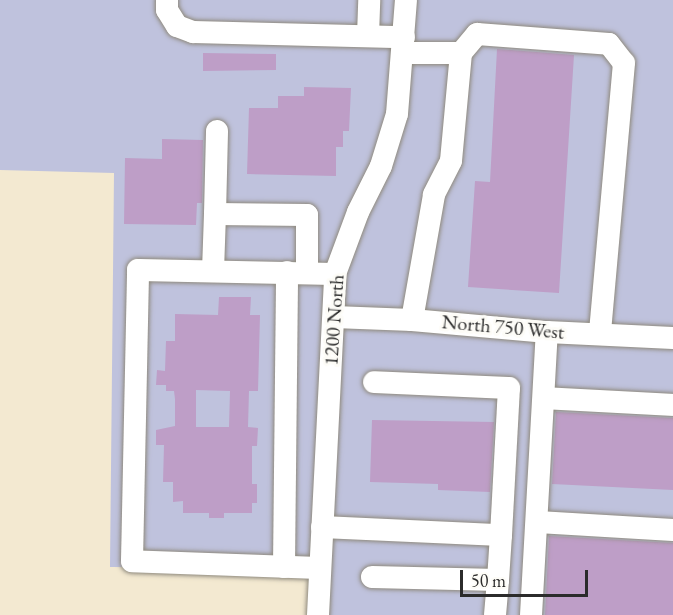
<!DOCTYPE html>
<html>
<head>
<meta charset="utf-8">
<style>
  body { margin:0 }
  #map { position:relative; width:673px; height:615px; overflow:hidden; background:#f3e9d1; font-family:"EB Garamond",serif }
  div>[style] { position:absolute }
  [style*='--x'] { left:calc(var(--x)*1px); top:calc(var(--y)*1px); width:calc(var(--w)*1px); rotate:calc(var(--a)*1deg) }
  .industrial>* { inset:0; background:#bfc2dd }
  .building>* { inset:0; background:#be9ec7 }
  .roads { filter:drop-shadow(0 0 2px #8f8a7e) drop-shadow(0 0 2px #8f8a7e) }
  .minor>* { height:22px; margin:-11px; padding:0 11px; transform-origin:11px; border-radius:11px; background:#fff }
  span { translate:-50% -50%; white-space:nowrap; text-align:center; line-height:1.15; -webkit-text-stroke:6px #fdfcf7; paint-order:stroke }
  .street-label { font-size:20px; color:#2b2b2b }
  .scale { position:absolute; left:460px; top:570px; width:128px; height:27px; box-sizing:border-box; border:3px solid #2b2b2b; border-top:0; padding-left:8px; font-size:18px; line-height:21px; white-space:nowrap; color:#2b2b2b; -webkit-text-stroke:4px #fdfcf7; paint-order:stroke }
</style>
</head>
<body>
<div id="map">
  <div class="industrial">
    <div style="clip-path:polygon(0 0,673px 0,673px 615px,317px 615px,319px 568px,110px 567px,114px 173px,0 170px)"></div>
  </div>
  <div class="building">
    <div style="clip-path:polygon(497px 49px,574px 55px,559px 293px,468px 287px,475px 181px,490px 182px)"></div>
    <div style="clip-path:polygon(203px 53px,276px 54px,276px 70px,203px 71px)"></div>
    <div style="clip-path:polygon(304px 87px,351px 88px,349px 131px,343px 131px,343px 147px,336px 147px,336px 176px,247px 174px,249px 108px,278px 108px,278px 96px,304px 96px)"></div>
    <div style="clip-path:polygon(162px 139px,203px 140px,202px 203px,197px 203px,196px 225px,124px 224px,125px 158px,162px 159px)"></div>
    <div style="clip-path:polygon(evenodd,219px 297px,251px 297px,250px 315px,260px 315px,258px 391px,249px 391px,248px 427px,258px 428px,257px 446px,252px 446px,252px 484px,257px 484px,257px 503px,252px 503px,252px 513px,224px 513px,224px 518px,209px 518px,209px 513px,183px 513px,183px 501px,173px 502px,173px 482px,163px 482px,164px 445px,156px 445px,156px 430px,175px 426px,175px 399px,174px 391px,166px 391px,166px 385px,156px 385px,157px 370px,165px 371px,166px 341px,175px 341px,175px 314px,218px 315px,219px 297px,196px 390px,230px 391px,229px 427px,196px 427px,196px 390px)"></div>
    <div style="clip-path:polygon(556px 412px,673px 418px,673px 490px,552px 484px)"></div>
    <div style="clip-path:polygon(372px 420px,494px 422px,490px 492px,438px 490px,438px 484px,370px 482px)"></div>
    <div style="clip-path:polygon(549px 536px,673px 543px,673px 615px,545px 615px)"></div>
  </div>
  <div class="roads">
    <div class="minor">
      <div style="--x:167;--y:0;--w:10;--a:90"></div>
      <div style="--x:167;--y:10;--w:19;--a:58"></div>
      <div style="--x:177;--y:26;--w:17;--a:21"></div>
      <div style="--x:193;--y:32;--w:211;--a:1.4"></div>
      <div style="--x:368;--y:36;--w:36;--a:-88"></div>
      <div style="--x:402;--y:53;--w:59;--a:0"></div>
      <div style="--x:461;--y:53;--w:108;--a:95.3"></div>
      <div style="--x:451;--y:161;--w:38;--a:117"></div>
      <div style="--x:434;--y:195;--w:127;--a:100"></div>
      <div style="--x:461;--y:53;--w:25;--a:-50"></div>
      <div style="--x:477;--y:34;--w:132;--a:4.3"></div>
      <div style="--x:609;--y:44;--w:24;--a:52"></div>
      <div style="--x:624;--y:63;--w:272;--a:95.1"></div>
      <div style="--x:215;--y:214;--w:83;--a:-88.6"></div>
      <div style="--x:213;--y:271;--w:57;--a:-88"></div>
      <div style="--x:215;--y:214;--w:92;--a:0.6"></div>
      <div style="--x:307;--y:215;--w:58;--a:90"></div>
      <div style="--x:334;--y:317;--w:78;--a:2.2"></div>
      <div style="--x:412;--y:320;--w:136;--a:5.1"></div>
      <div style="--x:547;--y:332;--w:126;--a:2.7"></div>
      <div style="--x:544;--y:398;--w:129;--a:3.1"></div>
      <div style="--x:538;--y:522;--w:135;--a:3.4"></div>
      <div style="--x:322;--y:527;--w:179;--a:2.6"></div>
      <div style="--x:501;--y:535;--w:147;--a:-86.9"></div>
      <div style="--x:509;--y:388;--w:135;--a:-177.5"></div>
      <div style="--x:284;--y:567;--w:295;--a:-89.4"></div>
      <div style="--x:319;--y:568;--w:187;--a:-177.9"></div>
      <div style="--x:132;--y:561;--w:291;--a:-88.8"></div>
      <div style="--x:138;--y:270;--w:197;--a:1.2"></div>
      <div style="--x:372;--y:577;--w:126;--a:1.4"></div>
      <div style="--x:498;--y:580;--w:45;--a:-86.2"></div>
      <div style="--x:318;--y:615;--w:341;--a:-87.1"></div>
      <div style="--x:335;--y:274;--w:66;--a:-69.6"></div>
      <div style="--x:358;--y:212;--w:51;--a:-63.4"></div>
      <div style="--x:381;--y:166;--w:54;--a:-72.9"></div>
      <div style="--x:397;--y:114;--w:114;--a:-85.5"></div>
      <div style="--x:495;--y:615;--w:35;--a:-85"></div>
      <div style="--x:531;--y:615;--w:283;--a:-86.8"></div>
    </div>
  </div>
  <div class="street-label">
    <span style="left:334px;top:320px;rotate:-86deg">1200 North</span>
    <span style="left:503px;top:327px;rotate:5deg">North 750 West</span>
  </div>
  <div class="scale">50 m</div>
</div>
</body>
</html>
